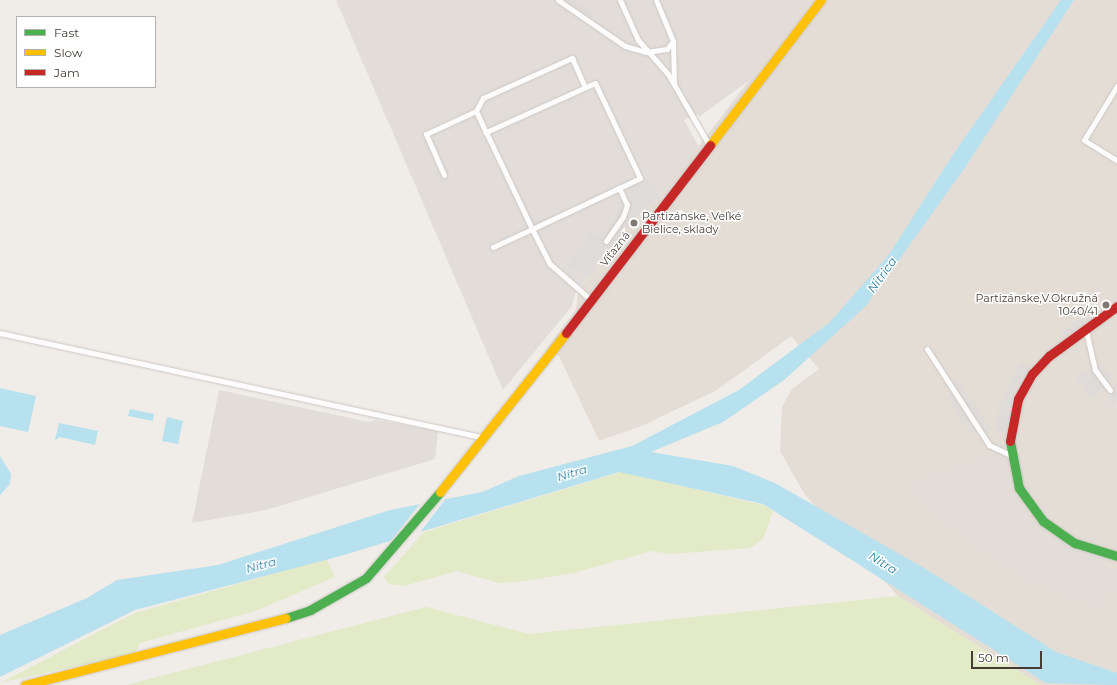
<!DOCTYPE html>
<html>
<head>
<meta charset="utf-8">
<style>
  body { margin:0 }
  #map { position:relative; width:1117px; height:685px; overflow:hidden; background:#f0ece8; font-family:Montserrat,sans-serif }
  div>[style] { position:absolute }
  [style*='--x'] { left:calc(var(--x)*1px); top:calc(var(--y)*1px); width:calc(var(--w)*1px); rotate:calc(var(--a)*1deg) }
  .residential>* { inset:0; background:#e4ddd5 }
  .industrial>* { inset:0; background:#e2ddd9 }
  .green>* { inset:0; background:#e2eac7 }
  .parking>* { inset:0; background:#dfdbd8 }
  .water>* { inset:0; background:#b7e1ee }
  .pier>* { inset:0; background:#f0ece8 }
  .roads { filter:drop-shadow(0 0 1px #ccc8c4) drop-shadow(0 0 1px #ccc8c4) }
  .lane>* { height:5px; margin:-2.5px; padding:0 2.5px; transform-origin:2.5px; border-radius:2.5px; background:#fdfcfc }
  .fast>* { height:9px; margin:-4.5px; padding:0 4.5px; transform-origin:4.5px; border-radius:4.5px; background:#4caf50 }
  .slow>* { height:9px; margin:-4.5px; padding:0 4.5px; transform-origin:4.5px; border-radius:4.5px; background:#ffc107 }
  .jam>* { height:9px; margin:-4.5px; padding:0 4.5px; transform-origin:4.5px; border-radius:4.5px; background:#c62828 }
  .dots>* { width:11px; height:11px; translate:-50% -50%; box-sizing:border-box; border:2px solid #fff; border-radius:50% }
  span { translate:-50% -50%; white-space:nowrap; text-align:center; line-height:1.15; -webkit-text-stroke:3px #fff; paint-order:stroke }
  .poi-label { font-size:11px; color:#453c34 }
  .left { translate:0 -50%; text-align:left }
  .right { translate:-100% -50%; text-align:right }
  .street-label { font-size:11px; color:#453c34 }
  .water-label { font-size:12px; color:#287b9a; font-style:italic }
  .legend { position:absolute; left:16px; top:16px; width:140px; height:72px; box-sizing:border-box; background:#fff; border:1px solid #b5b1ae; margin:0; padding:5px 7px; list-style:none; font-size:12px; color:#453c34 }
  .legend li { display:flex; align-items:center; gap:8px; height:20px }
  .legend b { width:20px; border:1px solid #b5b1ae }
  .scale { position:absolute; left:971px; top:651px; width:71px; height:18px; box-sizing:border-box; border:2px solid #453c34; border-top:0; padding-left:5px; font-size:12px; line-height:14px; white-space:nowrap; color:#453c34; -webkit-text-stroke:3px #fff; paint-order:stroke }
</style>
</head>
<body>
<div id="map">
  <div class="residential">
    <div style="clip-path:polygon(811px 0,1117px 0,1117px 685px,1041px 685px,898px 596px,805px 495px,780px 451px,782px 407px,792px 389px,819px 369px,791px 336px,717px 390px,644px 425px,599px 441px,559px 356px,547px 348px,576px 310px,578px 291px,638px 212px,661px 195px)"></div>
  </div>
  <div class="industrial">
    <div style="clip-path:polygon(336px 0,811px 0,751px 79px,699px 117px,698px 114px,684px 120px,699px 147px,661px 195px,638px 212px,575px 294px,572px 306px,503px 390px)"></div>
    <div style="clip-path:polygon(219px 390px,369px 422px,376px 420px,438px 431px,435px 459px,266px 510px,192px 523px)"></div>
    <div style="clip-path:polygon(996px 455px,1006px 462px,1015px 494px,1032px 520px,1052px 537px,1106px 559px,1104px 567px,1117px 570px,1117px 590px,1105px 587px,1099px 607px,1026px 580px,937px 517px,907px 483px)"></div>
  </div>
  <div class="green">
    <div style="clip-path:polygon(621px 472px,763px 505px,773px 511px,763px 539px,750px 548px,670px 554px,652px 551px,573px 573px,517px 582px,499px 583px,457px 571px,404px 586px,389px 584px,384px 577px,424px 532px)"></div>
    <div style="clip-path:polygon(326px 559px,335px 577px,255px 611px,140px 643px,135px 653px,0 683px,135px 613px)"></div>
    <div style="clip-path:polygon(898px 596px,1041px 685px,126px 685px,426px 607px,529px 634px)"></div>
  </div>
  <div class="parking">
    <div style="clip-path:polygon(566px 0,578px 0,594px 14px,589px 20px)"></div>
    <div style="clip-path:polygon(649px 179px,659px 197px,639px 212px,587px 279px,568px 264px,591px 233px,602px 236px,618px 214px,619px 203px,631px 195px,628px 189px)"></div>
    <div style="clip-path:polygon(1093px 308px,1097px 315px,1065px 338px,1060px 332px)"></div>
    <div style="clip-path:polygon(1021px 362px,1031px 368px,1005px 432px,994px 431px,1004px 392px)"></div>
    <div style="clip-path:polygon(1100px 364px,1114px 376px,1093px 400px,1075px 378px)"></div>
    <div style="clip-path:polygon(956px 379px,992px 429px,980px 436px,977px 431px,971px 434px,946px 396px,952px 393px,947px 386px)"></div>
    <div style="clip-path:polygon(1117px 383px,1117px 400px,1113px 406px,1107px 402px)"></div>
  </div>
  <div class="water">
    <div style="clip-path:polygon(1061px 0,1074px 0,964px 169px,866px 306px,784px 380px,723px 422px,651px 452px,733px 466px,775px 483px,924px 568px,1056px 652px,1117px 673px,1117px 685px,1046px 683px,763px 504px,619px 472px,337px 557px,135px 610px,0 677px,0 635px,87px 598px,117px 580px,218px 565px,390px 510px,482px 492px,519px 476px,632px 446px,739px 390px,830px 322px,888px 256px,952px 156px)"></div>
    <div style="clip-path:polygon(0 388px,36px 396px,28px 432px,0 426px)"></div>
    <div style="clip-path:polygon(130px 409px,154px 414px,153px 421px,128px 416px)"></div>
    <div style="clip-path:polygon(167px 417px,183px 421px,178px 444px,162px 441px)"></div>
    <div style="clip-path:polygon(59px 423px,98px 431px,95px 445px,60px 437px,55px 440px)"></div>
    <div style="clip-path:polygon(0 456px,11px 474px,10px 484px,0 495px)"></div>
  </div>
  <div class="pier">
    <div style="clip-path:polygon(450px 493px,418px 535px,389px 543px,423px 500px)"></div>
  </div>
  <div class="roads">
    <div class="lane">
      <div style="--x:558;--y:0;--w:81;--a:34.5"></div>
      <div style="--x:625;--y:46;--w:22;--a:16"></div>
      <div style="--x:646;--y:52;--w:21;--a:-8"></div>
      <div style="--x:667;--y:49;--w:10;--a:-53"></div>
      <div style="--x:673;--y:41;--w:44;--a:-112.5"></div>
      <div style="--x:620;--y:0;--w:44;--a:65.8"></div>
      <div style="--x:638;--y:40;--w:45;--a:48.6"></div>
      <div style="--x:668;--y:74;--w:82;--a:60"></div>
      <div style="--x:673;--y:42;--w:40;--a:88.6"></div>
      <div style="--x:1117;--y:86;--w:63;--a:121.4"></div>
      <div style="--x:1084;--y:140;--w:39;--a:32"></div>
      <div style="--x:476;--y:111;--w:23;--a:65"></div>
      <div style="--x:444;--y:175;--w:45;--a:-113.7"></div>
      <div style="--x:426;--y:134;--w:55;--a:-24.7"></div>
      <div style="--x:476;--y:111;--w:15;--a:-62"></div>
      <div style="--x:483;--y:98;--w:98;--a:-24.2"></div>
      <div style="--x:572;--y:58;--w:32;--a:66"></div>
      <div style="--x:606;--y:241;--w:29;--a:-55"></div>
      <div style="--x:623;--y:217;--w:13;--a:-72"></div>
      <div style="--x:627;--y:205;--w:19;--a:-115"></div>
      <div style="--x:493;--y:247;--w:43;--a:-24.8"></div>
      <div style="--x:532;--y:229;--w:96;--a:-25.2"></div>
      <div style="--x:619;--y:188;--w:23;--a:-25"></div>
      <div style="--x:640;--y:178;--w:105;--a:-115.3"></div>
      <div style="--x:595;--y:83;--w:120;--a:155.8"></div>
      <div style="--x:486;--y:132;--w:107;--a:64.6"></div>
      <div style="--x:532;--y:229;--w:39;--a:63"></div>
      <div style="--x:550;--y:264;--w:53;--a:41.2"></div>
      <div style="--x:1086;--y:331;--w:40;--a:77"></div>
      <div style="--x:1095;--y:370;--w:25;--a:53"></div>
      <div style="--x:0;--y:333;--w:493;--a:12.2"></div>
      <div style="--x:927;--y:349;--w:114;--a:57.1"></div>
      <div style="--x:989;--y:445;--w:23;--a:25"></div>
    </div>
    <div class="fast">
      <div style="--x:1010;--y:441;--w:48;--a:79.2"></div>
      <div style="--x:1019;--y:488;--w:41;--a:54"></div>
      <div style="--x:1043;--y:521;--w:39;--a:35"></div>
      <div style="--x:1075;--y:543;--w:44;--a:17.2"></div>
      <div style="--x:286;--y:618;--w:25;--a:-18"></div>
      <div style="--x:310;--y:610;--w:64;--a:-29.7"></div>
      <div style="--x:366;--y:578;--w:113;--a:-49.3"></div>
    </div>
    <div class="slow">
      <div style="--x:710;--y:145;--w:183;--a:-52.6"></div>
      <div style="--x:440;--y:492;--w:203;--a:-51.6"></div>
      <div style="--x:25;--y:685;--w:269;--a:-14.4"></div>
    </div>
    <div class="jam">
      <div style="--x:566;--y:333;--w:237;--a:-52.5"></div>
      <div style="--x:1010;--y:441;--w:43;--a:-79.2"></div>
      <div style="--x:1018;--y:399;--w:29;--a:-61"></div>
      <div style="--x:1032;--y:374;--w:25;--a:-47"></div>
      <div style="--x:1049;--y:356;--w:84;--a:-36.3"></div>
    </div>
  </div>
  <div class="dots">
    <div style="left:634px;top:223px;background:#817a73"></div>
    <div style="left:1106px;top:305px;background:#817a73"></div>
  </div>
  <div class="poi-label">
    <span class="left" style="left:642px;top:223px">Partizánske, Veľké<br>Bielice, sklady</span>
    <span class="right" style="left:1098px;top:305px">Partizánske,V.Okružná<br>1040/41</span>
  </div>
  <div class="street-label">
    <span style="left:615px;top:249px;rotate:-52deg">Víťazná</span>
  </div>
  <div class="water-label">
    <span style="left:882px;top:275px;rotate:-54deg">Nitrica</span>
    <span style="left:572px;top:473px;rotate:-17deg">Nitra</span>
    <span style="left:883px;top:563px;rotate:32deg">Nitra</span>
    <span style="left:261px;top:565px;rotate:-15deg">Nitra</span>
  </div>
  <ul class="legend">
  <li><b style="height:5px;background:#4caf50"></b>Fast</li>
  <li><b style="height:5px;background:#ffc107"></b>Slow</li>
  <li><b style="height:5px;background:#c62828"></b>Jam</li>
  </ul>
  <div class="scale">50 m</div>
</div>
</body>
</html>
